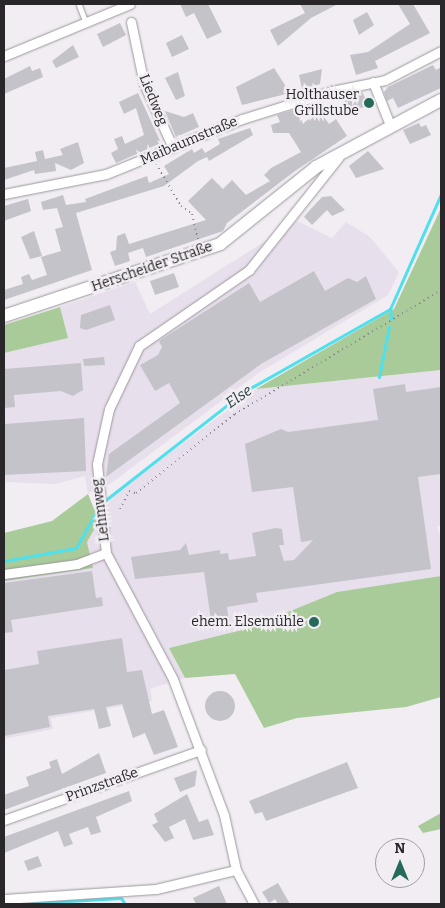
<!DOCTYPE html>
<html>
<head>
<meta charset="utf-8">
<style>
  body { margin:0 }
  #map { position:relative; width:445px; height:908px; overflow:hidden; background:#f1edf3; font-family:Bitter,serif }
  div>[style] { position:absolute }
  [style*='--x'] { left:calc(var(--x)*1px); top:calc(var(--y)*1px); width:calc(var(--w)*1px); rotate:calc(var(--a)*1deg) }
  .built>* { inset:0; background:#e8dfec }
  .green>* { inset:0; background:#a9cb9a }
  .stream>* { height:3px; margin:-1.5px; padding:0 1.5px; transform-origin:1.5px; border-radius:1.5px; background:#4ee0ed }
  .building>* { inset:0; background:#c4c3c9 }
  .round { border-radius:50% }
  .path>* { height:2px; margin-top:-1px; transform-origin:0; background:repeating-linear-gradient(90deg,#8a878b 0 1px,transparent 0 5px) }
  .roads { filter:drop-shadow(0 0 1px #9b979c) drop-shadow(0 0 1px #9b979c) }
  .service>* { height:4.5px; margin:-2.25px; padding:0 2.25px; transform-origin:2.25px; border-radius:2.25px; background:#fff }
  .minor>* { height:9px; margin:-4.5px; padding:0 4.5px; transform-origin:4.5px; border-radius:4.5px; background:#fff }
  .secondary>* { height:12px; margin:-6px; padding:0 6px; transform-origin:6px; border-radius:6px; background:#fff }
  .dots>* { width:14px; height:14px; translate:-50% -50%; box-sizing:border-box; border:2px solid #f1edf3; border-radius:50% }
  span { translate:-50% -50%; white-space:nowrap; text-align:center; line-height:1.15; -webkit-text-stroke:4.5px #f1edf3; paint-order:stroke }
  .poi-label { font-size:14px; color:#292729 }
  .right { translate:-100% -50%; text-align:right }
  .street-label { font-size:14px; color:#292729 }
  .water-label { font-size:15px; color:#263e41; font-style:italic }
  .frame { position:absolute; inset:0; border:5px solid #292729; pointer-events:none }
  .north { position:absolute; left:375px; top:838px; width:50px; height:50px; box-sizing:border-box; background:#f1edf3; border:1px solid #a19ea2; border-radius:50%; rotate:0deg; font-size:14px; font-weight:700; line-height:20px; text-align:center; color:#292729 }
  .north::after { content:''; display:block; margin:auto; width:18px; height:22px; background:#25695a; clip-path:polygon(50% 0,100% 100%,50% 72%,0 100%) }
</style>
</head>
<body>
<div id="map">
  <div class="built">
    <div style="clip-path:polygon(297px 221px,332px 238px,346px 222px,370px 237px,399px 272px,388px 295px,260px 372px,110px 484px,88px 494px,85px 476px,55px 484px,4px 482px,4px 353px,67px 338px,60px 307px,135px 282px,150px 314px)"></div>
    <div style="clip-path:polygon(441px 370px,441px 525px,437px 527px,441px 538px,440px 578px,337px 592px,246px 629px,169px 648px,185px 678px,150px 689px,152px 701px,51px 718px,53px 729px,4px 739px,4px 581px,93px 568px,87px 542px,113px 495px,256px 389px)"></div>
  </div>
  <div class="green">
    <div style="clip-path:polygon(441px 208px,441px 370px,256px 389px,394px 309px)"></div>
    <div style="clip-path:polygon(60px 307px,68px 338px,4px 353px,4px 325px)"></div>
    <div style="clip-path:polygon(88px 494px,99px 521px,87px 542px,93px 568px,4px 581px,4px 533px,52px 521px)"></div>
    <div style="clip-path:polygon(441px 576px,441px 697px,406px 707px,297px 718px,264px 728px,235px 674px,185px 678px,169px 648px,246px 629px,337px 592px)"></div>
    <div style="clip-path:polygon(441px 813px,441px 829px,423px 833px,418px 826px)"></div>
  </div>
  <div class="stream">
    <div style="--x:390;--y:309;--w:10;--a:84"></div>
    <div style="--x:379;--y:377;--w:51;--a:-78.7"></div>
    <div style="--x:103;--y:502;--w:180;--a:-38"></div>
    <div style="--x:245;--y:391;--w:167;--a:-29.5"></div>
    <div style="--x:390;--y:309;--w:126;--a:-66.1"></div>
    <div style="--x:4;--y:561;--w:73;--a:-10.2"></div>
    <div style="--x:76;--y:548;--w:47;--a:-60.7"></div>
    <div style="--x:16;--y:904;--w:105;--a:-3.3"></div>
    <div style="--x:121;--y:898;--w:7;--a:56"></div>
  </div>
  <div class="building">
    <div style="clip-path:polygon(180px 4px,208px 4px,222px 32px,207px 39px,194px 13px,186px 17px)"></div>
    <div style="clip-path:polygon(300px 4px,338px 4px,311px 18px,278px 46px,270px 30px,305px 13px)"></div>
    <div style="clip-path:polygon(398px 4px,413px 4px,430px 33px,375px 61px,378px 68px,356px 75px,350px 55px,368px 52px,410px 24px)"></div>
    <div style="clip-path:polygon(367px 12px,374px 25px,359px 35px,353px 20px)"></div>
    <div style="clip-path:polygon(120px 23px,126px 35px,103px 47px,97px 34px)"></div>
    <div style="clip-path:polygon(182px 35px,189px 49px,172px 57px,166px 43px)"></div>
    <div style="clip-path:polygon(73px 45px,79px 57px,56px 68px,52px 61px)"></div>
    <div style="clip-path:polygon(433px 65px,436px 70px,441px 67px,441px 88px,398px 108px,393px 98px,387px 101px,384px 92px,388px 87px)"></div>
    <div style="clip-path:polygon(30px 66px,32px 71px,40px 68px,43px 77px,4px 94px,4px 79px)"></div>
    <div style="clip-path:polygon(274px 68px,290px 93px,242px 105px,236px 87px)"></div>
    <div style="clip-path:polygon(322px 69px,320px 84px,302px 89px,299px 75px)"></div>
    <div style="clip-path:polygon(178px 72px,185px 96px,176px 100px,165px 78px)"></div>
    <div style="clip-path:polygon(362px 92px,369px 105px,348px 115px,342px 102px)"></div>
    <div style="clip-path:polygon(138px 93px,161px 143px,116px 163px,111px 153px,118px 149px,114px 139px,122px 136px,125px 144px,144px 135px,136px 108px,124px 114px,119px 102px)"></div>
    <div style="clip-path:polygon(297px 109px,303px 124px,319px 109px,329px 124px,336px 119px,347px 136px,295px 171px,227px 223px,223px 231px,146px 257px,143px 248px,128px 253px,130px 261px,115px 266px,110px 252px,116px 250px,117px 236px,125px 233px,129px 244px,206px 220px,188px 201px,212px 178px,223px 189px,232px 180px,246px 195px,270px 181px,264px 175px,271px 168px,301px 152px,289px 133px,273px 133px,271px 125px,280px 122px,277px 115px)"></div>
    <div style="clip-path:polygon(165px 111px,184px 117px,193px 113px,199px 127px,176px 137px)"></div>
    <div style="clip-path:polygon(419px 123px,421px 127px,426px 125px,431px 135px,410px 144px,403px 130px)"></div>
    <div style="clip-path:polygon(250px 128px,253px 135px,209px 161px,207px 157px,198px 161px,164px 186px,76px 213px,92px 270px,4px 300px,4px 290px,23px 284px,21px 277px,29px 274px,32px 280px,47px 275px,41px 257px,61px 251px,55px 229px,63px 227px,57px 208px,43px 210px,41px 202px,63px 195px,66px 205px,86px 202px,85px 199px,147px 176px,149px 183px,169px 174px,164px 166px,192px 149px,194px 153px,202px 148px,205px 153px,220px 144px,218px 139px)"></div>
    <div style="clip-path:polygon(78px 142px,84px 163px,71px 170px,55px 163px,56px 171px,35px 174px,34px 170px,4px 180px,4px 168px,37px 161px,35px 152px,43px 150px,45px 159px,63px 155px,60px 149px)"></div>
    <div style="clip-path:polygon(368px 151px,384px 169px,356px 178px,349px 166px)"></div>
    <div style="clip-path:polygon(331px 196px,345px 210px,332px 216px,327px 210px,312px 225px,304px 217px,308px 212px,322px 197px)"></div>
    <div style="clip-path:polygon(28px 199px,31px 211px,4px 221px,4px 206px)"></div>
    <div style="clip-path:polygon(34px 231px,42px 256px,30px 259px,21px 237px)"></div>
    <div style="clip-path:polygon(314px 271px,325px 291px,348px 278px,357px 282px,366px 276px,376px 299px,261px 364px,106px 477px,109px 454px,180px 403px,169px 383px,155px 391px,140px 365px,158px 355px,162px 347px,159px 341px,249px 283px,260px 302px)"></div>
    <div style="clip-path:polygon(174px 273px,179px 287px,155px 295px,150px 281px)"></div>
    <div style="clip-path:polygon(110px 305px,115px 320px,86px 330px,80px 328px,81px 315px)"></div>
    <div style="clip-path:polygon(104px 357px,105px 365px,84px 366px,83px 359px)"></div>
    <div style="clip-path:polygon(81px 363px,83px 390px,73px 396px,61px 391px,14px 395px,15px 407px,4px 408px,4px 369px)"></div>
    <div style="clip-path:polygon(405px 384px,406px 392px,441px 387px,441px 474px,418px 477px,431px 569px,256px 593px,258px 602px,227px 607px,229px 624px,212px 627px,204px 572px,135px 579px,131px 557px,180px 550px,186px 543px,189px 555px,220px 550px,220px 554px,228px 553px,229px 560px,256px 556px,252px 533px,276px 528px,282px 529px,284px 545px,279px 545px,284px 561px,294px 560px,313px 540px,301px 542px,293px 487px,252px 492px,245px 444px,281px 429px,288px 432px,378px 420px,373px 389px)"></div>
    <div style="clip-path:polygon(84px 418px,86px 471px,4px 475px,4px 424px)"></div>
    <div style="clip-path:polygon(92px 571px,96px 598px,102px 597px,103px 606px,11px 620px,13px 632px,4px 633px,4px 583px)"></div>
    <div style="clip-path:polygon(122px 638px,127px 672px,142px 670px,152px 714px,164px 710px,178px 747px,154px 755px,145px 733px,133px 738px,122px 704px,106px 707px,111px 726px,99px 729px,94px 709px,48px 716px,50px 727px,4px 736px,4px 670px,39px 664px,37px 651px)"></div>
    <div class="round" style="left:205px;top:691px;width:30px;height:30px"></div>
    <div style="clip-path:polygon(99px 753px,106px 773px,4px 810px,4px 795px,29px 786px,26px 777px,51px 768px,49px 762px,57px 759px,62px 774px)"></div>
    <div style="clip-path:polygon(347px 762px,358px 788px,266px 821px,262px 812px,255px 814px,249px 801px)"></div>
    <div style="clip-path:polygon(197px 770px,195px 786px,180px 792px,174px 778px)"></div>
    <div style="clip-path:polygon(129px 791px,132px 801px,96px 817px,101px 832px,91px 835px,88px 827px,69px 834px,73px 844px,64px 847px,58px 831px,4px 853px,4px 837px)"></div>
    <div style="clip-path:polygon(187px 794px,199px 822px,208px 819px,214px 835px,193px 840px,185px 819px,169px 827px,174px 838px,165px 842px,152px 825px,158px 822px,154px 814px)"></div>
    <div style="clip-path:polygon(38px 856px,42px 866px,28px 871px,24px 861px)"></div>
    <div style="clip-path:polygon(278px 883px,290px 904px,278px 904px,275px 899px,269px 903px,262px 892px)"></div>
    <div style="clip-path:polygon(219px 886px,227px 904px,196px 904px,193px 898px)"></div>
  </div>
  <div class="path">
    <div style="--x:156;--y:164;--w:49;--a:59.2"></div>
    <div style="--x:181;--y:206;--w:14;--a:36"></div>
    <div style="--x:192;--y:214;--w:28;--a:77"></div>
    <div style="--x:120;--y:509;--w:20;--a:-63"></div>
    <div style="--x:129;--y:491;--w:7;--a:16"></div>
    <div style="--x:136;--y:493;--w:127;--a:-38.6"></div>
    <div style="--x:235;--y:414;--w:240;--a:-31"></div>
  </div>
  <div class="roads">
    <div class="service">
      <div style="--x:79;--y:4;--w:19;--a:69"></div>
    </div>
    <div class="minor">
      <div style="--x:131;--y:22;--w:63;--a:78.2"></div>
      <div style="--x:144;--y:84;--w:70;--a:65.6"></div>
      <div style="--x:4;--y:56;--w:136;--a:-22.4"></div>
      <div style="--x:373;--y:82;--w:46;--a:68.4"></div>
      <div style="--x:4;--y:194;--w:104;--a:-11.1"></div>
      <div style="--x:106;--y:174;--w:147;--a:-22"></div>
      <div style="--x:242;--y:119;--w:94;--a:-17.3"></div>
      <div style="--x:332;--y:91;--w:54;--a:-11.7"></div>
      <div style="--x:385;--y:80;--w:63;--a:-27.4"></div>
      <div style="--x:4;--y:574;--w:74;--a:-7.8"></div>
      <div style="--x:77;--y:564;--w:31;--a:-21"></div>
      <div style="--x:4;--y:820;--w:209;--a:-19.6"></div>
      <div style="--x:4;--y:899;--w:152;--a:-3.8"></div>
      <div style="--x:156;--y:889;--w:82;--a:-13.4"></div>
      <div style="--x:254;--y:904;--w:38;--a:-118"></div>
      <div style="--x:236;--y:870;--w:56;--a:-102.3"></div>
      <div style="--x:224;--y:815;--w:145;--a:-110.6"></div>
      <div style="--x:173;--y:679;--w:143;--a:-118"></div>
      <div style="--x:106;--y:553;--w:89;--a:-95.8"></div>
      <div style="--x:97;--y:464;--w:56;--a:-77.7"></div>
      <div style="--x:109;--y:409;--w:70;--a:-64.5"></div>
      <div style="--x:139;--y:346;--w:134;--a:-34.6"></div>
      <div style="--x:249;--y:270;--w:144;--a:-51.5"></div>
    </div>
    <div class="secondary">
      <div style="--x:4;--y:316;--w:228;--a:-18.4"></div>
      <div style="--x:220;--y:244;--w:123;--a:-38.7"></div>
      <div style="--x:316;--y:167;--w:142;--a:-28.2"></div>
    </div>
  </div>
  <div class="dots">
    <div style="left:369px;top:103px;background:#25695a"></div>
    <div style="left:314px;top:622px;background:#25695a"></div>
  </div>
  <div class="poi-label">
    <span class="right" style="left:359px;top:103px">Holthauser<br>Grillstube</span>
    <span class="right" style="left:304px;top:622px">ehem. Elsemühle</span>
  </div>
  <div class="street-label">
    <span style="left:153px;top:100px;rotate:68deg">Liedweg</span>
    <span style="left:189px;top:141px;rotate:-23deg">Maibaumstraße</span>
    <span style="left:152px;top:267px;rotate:-19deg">Herscheider Straße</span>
    <span style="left:101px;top:510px;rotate:-97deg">Lehmweg</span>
    <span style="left:102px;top:785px;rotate:-20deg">Prinzstraße</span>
  </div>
  <div class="water-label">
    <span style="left:239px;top:397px;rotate:-35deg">Else</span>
  </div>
  <div class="frame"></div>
  <div class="north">N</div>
</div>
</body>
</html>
